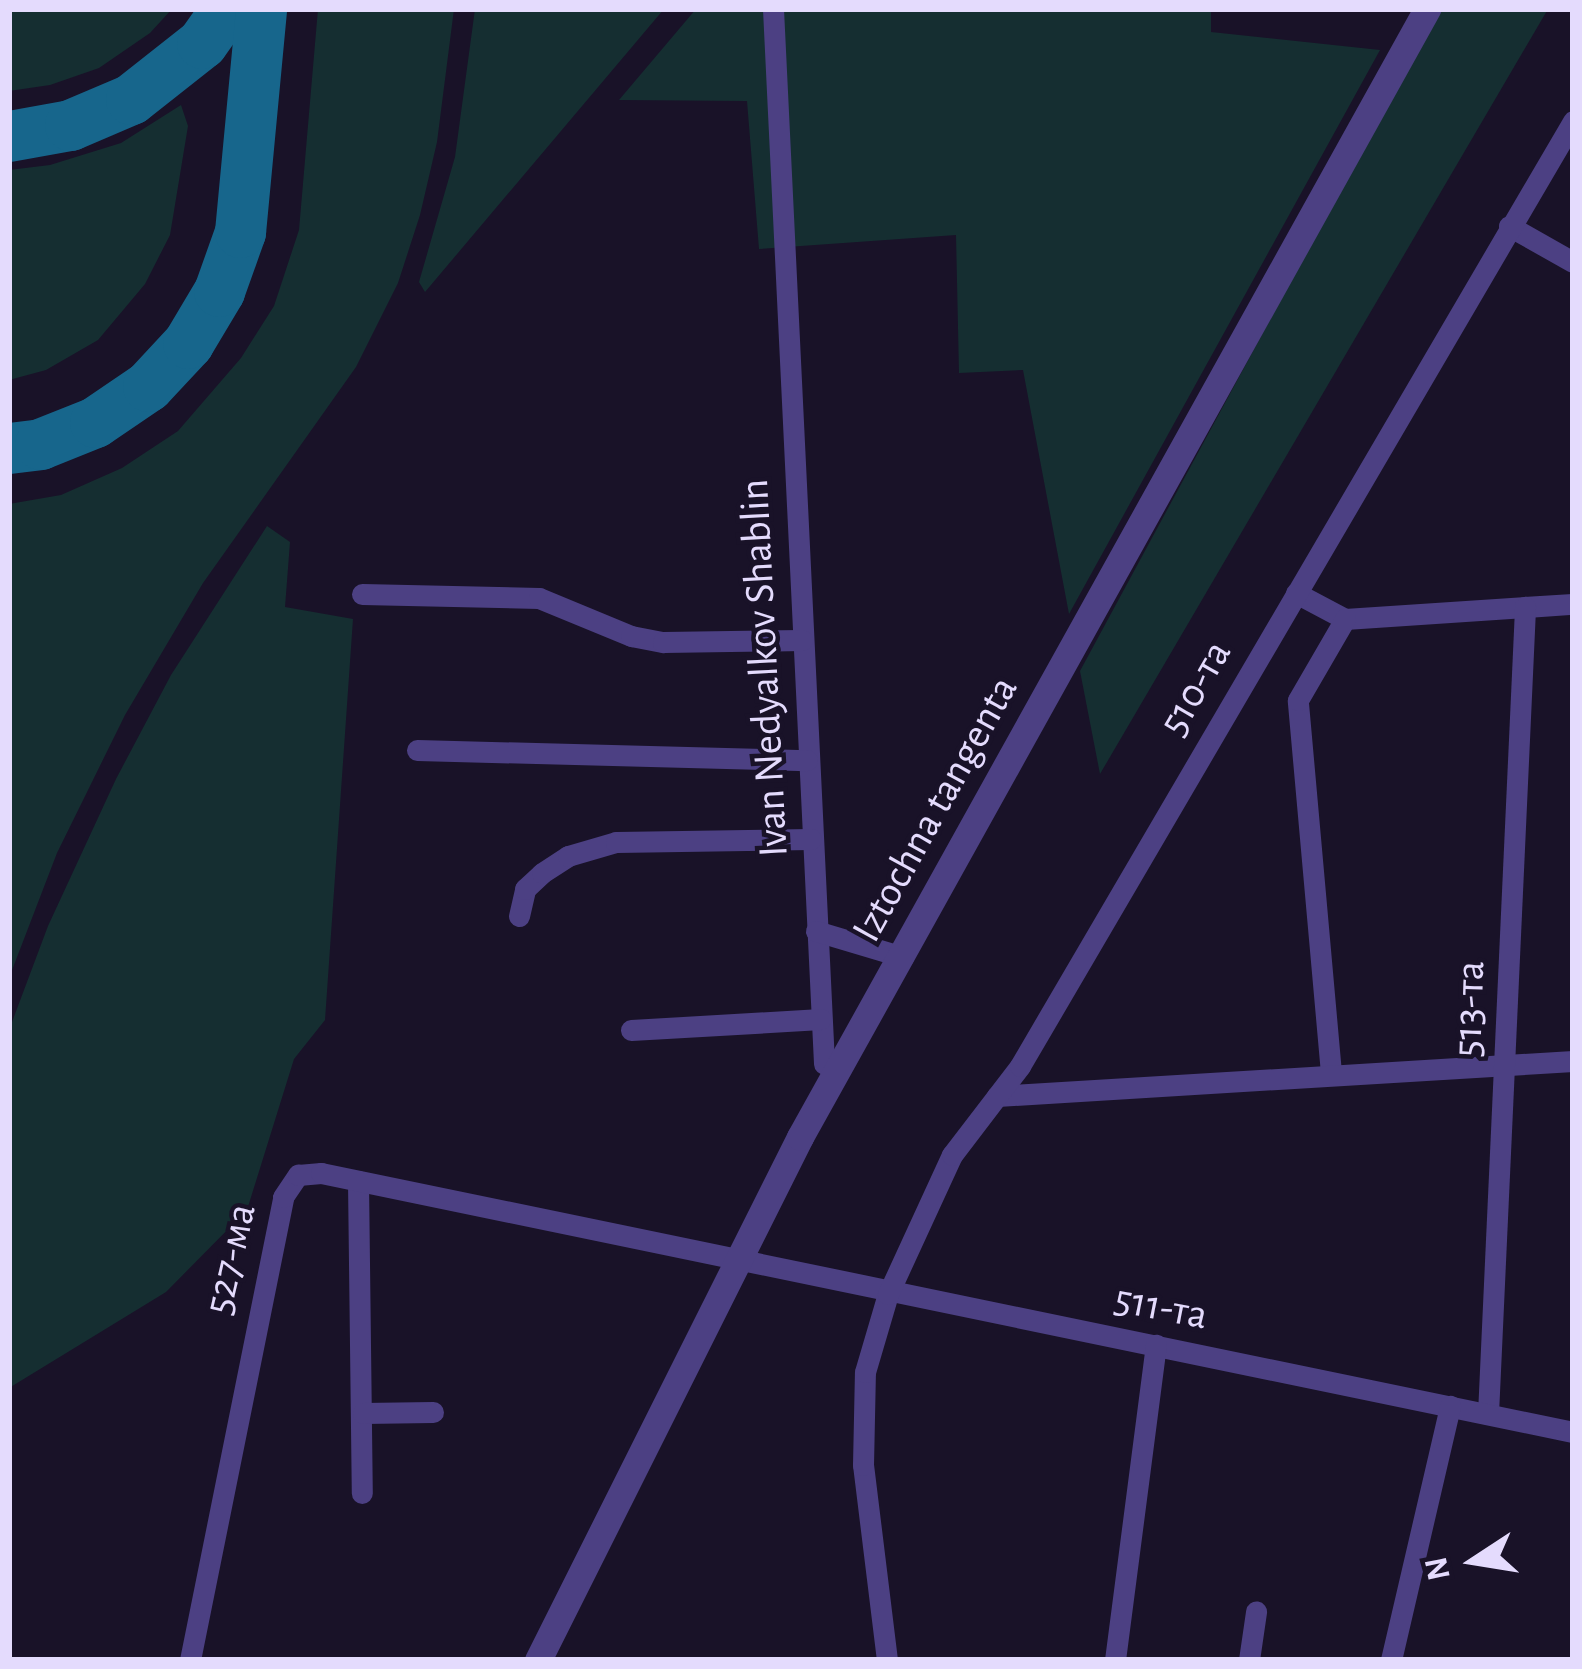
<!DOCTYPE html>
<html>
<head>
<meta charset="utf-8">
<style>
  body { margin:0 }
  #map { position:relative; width:1582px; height:1669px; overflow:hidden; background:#191228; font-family:"Alegreya Sans",sans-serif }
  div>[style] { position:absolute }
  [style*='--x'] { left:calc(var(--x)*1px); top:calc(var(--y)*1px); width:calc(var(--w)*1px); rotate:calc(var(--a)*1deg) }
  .green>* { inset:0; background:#152e31 }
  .taxiway>* { height:51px; margin:-25.5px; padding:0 25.5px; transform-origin:25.5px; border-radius:25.5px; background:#17668c }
  .minor>* { height:21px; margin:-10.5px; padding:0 10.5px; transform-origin:10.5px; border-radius:10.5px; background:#4c4083 }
  .tertiary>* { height:27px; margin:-13.5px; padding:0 13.5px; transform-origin:13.5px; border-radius:13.5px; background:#4c4083 }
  span { translate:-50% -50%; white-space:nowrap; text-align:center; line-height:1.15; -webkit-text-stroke:9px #191228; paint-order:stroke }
  .street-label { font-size:42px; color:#e4dbfd }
  .frame { position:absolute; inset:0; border:12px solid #e4dbfd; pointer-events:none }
  .north { position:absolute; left:1414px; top:1501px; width:120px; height:120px; -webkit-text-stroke:9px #191228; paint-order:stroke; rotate:258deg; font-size:33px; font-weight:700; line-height:48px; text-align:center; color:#e4dbfd }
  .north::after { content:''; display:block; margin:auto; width:42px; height:54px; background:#e4dbfd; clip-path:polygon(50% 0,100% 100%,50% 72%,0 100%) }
</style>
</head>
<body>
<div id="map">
  <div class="green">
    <div style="clip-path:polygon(9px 9px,172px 9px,150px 33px,99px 68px,50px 85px,9px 91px)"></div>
    <div style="clip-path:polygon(318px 9px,454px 9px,437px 142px,420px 215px,398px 283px,356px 367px,203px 583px,125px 715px,57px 853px,9px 978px,9px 504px,61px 495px,122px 468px,178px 431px,241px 358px,274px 306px,299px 230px)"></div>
    <div style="clip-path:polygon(475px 9px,664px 9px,425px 292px,419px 282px,455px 157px)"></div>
    <div style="clip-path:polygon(696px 9px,1211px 9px,1211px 32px,1380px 50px,1069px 614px,1023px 370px,959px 373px,956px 235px,759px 249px,747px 101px,619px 100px)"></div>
    <div style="clip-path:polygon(1438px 9px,1548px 9px,1100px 774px,1080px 671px)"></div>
    <div style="clip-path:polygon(181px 105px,188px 126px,170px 235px,145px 284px,98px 340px,46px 370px,9px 380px,9px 170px,50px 165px,121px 143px)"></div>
    <div style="clip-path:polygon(267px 526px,290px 542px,285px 607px,353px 619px,325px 1020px,294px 1059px,247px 1210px,166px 1292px,9px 1388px,9px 1030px,48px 926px,116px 779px,171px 675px)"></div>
  </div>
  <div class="taxiway">
    <div style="--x:9;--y:136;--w:62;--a:-10.2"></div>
    <div style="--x:70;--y:125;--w:66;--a:-23.1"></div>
    <div style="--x:131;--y:99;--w:90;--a:-38.3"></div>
    <div style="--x:202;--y:43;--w:42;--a:-54.8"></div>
    <div style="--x:9;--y:448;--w:31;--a:-7"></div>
    <div style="--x:40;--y:444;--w:59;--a:-21.8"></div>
    <div style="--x:95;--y:422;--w:64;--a:-34.2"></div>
    <div style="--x:148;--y:386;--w:59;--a:-47.1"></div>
    <div style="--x:188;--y:343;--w:61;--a:-59.2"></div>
    <div style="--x:219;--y:291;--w:63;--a:-70.4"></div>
    <div style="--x:240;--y:232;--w:224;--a:-84.6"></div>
  </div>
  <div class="minor">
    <div style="--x:773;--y:9;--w:1056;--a:87.23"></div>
    <div style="--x:1509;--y:226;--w:73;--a:29.4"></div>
    <div style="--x:1296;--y:593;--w:55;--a:28"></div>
    <div style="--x:1345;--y:619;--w:228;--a:-3.8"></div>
    <div style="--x:362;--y:594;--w:177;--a:1.3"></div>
    <div style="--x:539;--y:598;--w:100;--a:22.4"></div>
    <div style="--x:631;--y:636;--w:33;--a:11"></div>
    <div style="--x:663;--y:642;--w:139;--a:-0.8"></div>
    <div style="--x:417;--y:750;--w:390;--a:1.5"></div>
    <div style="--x:519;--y:916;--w:28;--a:-77"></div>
    <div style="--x:525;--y:889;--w:23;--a:-43"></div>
    <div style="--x:542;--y:873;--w:31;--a:-33"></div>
    <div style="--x:568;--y:856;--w:50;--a:-16.3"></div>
    <div style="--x:616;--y:842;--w:195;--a:-0.9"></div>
    <div style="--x:816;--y:931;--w:91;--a:16.6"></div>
    <div style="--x:631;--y:1030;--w:190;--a:-3.3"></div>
    <div style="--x:1331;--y:1073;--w:374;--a:-95.1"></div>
    <div style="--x:1298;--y:700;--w:94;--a:-59.9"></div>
    <div style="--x:997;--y:1096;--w:577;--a:-3.48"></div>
    <div style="--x:358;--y:1181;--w:312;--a:89.3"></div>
    <div style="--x:363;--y:1413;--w:70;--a:-0.8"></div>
    <div style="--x:1488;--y:1414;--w:808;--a:-87.37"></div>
    <div style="--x:190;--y:1660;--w:472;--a:-78.6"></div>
    <div style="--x:283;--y:1197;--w:27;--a:-56"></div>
    <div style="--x:298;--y:1175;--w:23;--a:-5"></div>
    <div style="--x:321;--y:1173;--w:1279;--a:11.69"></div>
    <div style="--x:887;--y:1660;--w:196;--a:-97"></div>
    <div style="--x:863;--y:1465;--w:93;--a:-88.8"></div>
    <div style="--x:865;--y:1372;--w:81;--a:-73.6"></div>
    <div style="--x:888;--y:1294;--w:153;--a:-65.3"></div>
    <div style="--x:952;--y:1155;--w:112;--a:-52.6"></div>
    <div style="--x:1020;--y:1066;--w:1095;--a:-59.66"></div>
    <div style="--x:1115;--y:1660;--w:318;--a:-82.6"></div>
    <div style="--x:1249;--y:1660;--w:49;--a:-81.7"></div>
    <div style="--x:1391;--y:1660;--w:261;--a:-76.9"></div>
  </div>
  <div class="tertiary">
    <div style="--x:538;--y:1660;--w:585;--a:-63.39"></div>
    <div style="--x:800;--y:1137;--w:1291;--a:-60.93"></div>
  </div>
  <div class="street-label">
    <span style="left:764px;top:668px;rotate:-93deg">Ivan Nedyalkov Shablin</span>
    <span style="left:1195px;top:688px;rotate:-60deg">510-та</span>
    <span style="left:935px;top:809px;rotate:-61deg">Iztochna tangenta</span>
    <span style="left:1469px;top:1009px;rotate:-88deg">513-та</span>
    <span style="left:230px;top:1259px;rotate:-77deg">527-ма</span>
    <span style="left:1161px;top:1307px;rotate:11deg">511-та</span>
  </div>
  <div class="frame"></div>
  <div class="north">N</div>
</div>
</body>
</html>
